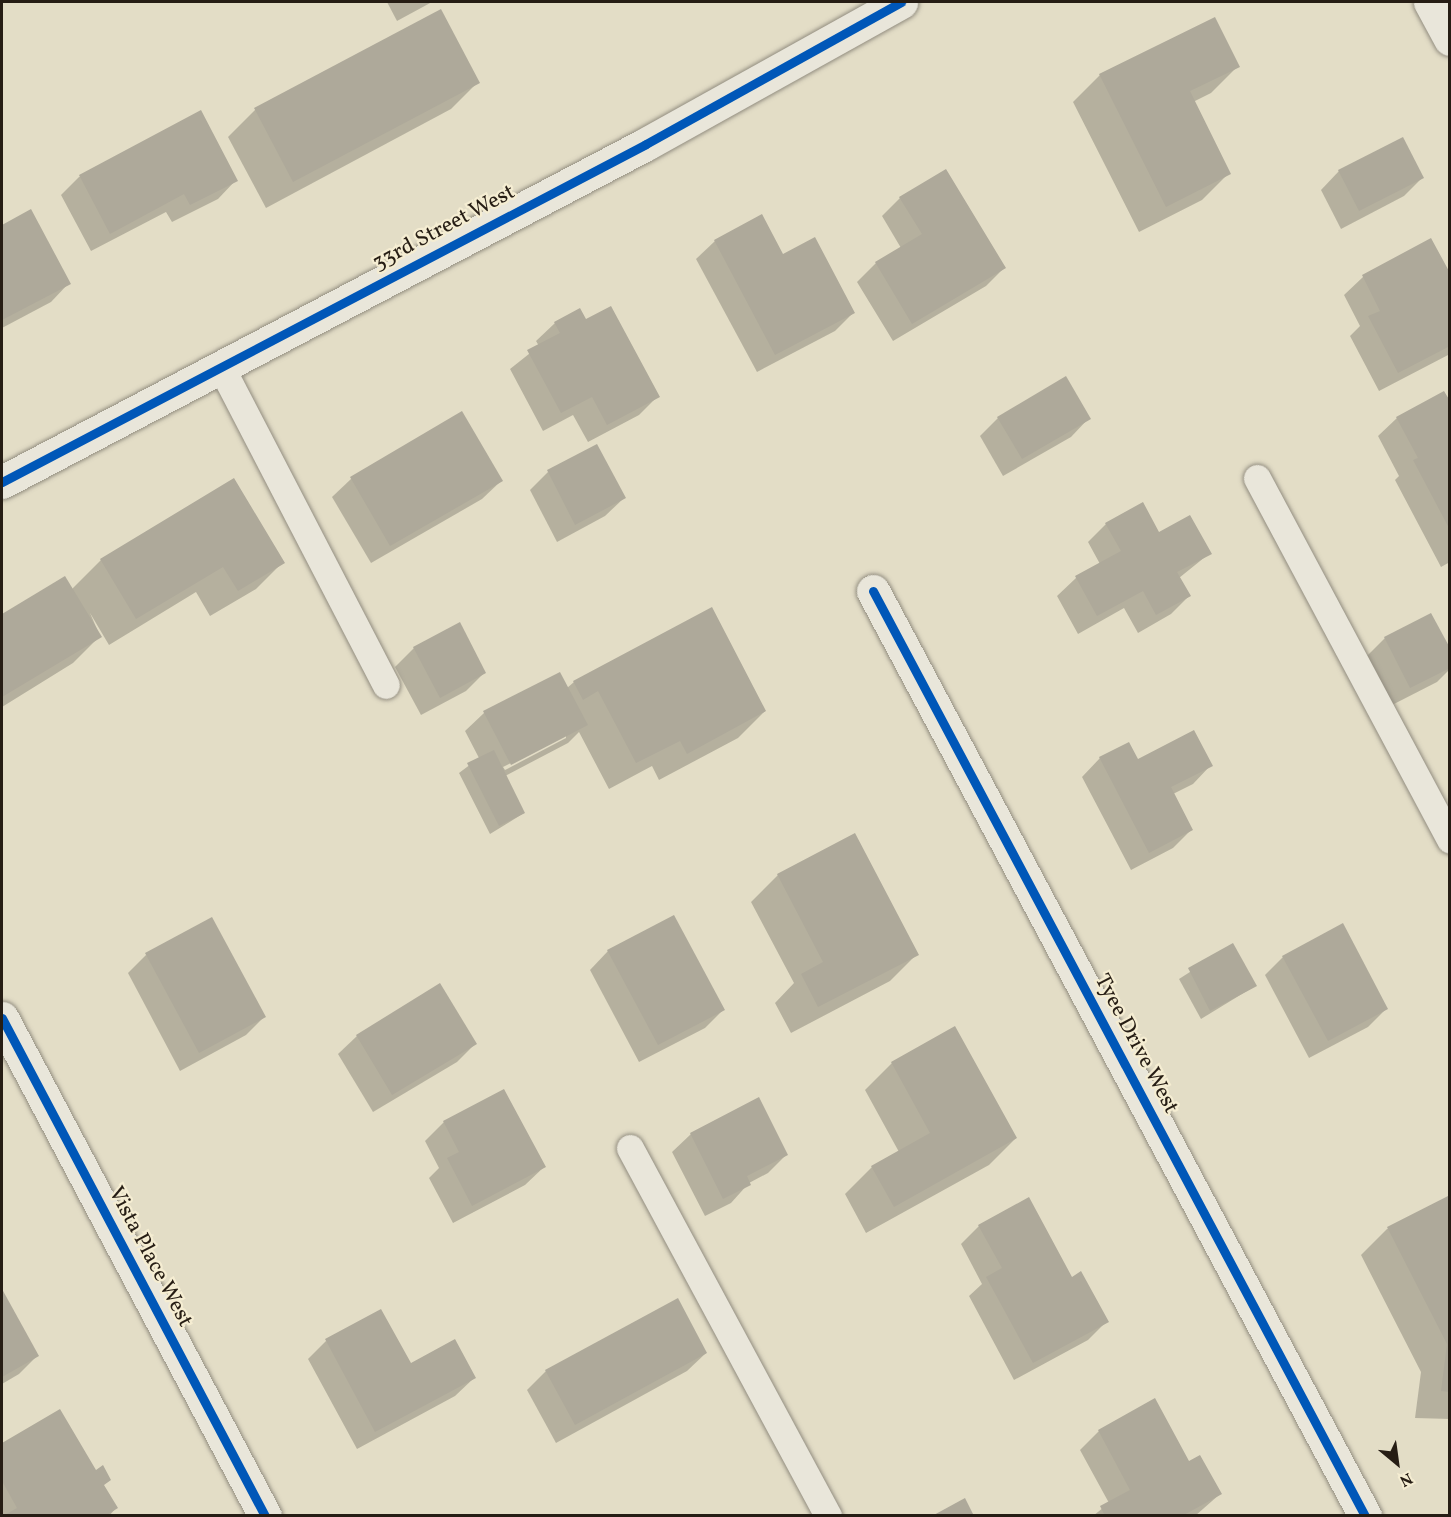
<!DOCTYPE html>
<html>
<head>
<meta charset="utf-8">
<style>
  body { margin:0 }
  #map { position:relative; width:1451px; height:1517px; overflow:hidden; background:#e3ddc6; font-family:Vollkorn,serif }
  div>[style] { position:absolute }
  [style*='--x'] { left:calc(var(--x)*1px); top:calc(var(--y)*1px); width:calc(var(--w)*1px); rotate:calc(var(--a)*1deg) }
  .shadow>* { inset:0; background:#0003 }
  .building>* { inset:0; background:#aea99a }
  .roads { filter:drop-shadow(0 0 2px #928d80) drop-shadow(0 0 2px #928d80) }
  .lane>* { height:27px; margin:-13.5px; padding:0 13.5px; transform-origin:13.5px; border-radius:13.5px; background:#e9e6da }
  .street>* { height:33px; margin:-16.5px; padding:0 16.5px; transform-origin:16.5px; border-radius:16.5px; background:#e9e6da }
  .cycleway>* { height:9px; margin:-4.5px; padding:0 4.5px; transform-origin:4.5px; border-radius:4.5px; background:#0057b8 }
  span { translate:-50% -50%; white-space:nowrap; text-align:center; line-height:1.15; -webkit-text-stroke:4.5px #f5edd2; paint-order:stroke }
  .street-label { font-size:22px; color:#261d14 }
  .frame { position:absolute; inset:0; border:3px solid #261d14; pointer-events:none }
  .north { position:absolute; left:1367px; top:1433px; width:60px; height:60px; -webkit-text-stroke:4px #f5edd2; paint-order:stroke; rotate:151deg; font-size:16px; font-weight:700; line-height:24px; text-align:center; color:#261d14 }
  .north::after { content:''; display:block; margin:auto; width:21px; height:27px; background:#261d14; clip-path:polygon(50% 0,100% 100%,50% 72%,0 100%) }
</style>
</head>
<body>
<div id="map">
  <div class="shadow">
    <div style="clip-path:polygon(387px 2px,432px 2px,397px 21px)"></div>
    <div style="clip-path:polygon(440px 11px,478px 82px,451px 109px,266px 208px,228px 137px,255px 110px)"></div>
    <div style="clip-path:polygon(1238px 66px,1211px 93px,1193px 102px,1229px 173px,1202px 200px,1139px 232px,1073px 102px,1100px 75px)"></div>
    <div style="clip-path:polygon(200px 112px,236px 180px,218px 199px,172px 222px,166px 212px,91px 251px,61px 195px,79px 177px)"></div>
    <div style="clip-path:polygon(1339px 171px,1422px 178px,1404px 196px,1341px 229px,1321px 190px)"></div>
    <div style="clip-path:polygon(900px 198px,1004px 268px,986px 286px,893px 341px,857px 282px,876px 263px,901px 248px,882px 216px)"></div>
    <div style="clip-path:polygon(31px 211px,69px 283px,51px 302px,2px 328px,2px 226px)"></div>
    <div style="clip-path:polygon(1430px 240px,1450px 276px,1450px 354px,1379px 391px,1350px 336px,1360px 326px,1344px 295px,1363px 277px)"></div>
    <div style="clip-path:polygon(715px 241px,783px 256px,853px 313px,835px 331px,757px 372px,696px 259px)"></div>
    <div style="clip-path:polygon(585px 321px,658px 396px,639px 415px,588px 442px,573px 415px,543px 431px,510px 369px,539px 346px,536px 341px,555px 323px)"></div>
    <div style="clip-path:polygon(1450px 404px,1450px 562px,1441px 567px,1395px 480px,1399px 476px,1378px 436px,1397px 418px)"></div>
    <div style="clip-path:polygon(462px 413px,501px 481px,482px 499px,371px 563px,332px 497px,351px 479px)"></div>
    <div style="clip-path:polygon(998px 418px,1089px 418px,1071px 437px,1003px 476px,980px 436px)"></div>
    <div style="clip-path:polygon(548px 472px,624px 498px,605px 516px,557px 542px,530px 490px)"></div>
    <div style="clip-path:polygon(233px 480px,283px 562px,256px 589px,210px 616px,196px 592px,109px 645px,90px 613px,100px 636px,73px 663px,2px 707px,2px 616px,65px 578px,72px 589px,101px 560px)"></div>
    <div style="clip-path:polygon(1106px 524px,1159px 534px,1210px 553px,1179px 578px,1189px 596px,1171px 614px,1138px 633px,1124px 608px,1078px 634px,1057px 596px,1076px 578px,1100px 564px,1088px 542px)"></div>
    <div style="clip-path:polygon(1385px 638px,1450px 651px,1450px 669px,1437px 682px,1392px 705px,1367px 656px)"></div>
    <div style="clip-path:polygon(414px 648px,485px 672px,466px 691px,421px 715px,395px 667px)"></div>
    <div style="clip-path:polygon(evenodd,559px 674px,567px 688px,574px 682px,765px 711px,738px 738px,659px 780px,652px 766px,609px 789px,579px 732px,568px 743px,505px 776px,524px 813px,490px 834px,459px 773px,479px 758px,465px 731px,484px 713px,559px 674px,566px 735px,566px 738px,505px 770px,503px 767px,566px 735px)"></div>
    <div style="clip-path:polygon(1100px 758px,1211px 765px,1193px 784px,1173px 794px,1191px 830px,1173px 848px,1131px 870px,1082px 777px)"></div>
    <div style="clip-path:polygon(854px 835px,917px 954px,890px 981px,791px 1033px,775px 1003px,794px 983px,751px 902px,778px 875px)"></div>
    <div style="clip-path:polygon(1232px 945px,1255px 986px,1201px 1019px,1179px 979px)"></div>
    <div style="clip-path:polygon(608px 951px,723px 1010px,705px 1028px,639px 1062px,590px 970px)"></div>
    <div style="clip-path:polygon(146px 955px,264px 1017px,246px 1035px,180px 1071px,128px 973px)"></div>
    <div style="clip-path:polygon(1283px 957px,1387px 1008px,1368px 1027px,1309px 1058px,1265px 975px)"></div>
    <div style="clip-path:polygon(357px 1036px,475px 1044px,457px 1062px,373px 1112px,338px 1054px)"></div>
    <div style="clip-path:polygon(892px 1063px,1016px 1138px,989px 1165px,866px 1233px,845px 1194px,872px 1167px,899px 1152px,865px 1090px)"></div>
    <div style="clip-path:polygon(444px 1122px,544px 1167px,525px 1185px,453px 1223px,429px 1178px,439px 1168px,425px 1141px)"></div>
    <div style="clip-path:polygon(691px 1134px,787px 1154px,768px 1173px,749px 1183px,731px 1203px,705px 1216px,672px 1152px)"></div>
    <div style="clip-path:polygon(1450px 1196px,1450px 1419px,1415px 1418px,1421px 1372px,1361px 1255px,1387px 1229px)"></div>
    <div style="clip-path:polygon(979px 1226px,1071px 1279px,1107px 1321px,1088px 1340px,1014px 1380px,969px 1296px,982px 1284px,961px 1244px)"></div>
    <div style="clip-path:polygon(2px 1292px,37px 1356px,19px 1374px,2px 1384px)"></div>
    <div style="clip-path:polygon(677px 1300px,706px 1353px,687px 1371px,556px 1443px,527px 1390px,546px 1371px)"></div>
    <div style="clip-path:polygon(326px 1341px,410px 1365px,474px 1378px,455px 1396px,357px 1449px,308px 1359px)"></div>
    <div style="clip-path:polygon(59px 1411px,116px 1508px,109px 1516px,2px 1516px,2px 1444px)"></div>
    <div style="clip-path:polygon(1099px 1431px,1188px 1463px,1220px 1494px,1195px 1516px,1093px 1516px,1109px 1503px,1080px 1450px)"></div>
  </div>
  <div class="building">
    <div style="clip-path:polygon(441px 9px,480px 83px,293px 182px,254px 108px)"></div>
    <div style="clip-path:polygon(1215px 17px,1240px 67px,1190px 91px,1231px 174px,1166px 207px,1099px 74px)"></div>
    <div style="clip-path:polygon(201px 110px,238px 181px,190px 205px,184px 194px,110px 234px,79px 175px)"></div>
    <div style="clip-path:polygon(1403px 137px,1424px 178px,1359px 211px,1338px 170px)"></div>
    <div style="clip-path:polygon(946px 169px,1006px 268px,912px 324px,875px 262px,922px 234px,899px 197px)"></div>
    <div style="clip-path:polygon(31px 209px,71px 284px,2px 320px,2px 225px)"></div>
    <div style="clip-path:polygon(762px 214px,783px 254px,815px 237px,855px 313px,775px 355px,714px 240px)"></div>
    <div style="clip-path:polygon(1431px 238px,1450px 273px,1450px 346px,1398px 373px,1368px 316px,1380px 311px,1362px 275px)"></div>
    <div style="clip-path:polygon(611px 306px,660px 397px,607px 425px,592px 397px,561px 413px,527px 350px,560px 333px,554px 322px,580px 308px,586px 319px)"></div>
    <div style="clip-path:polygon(1066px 376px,1091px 419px,1022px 459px,997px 417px)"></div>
    <div style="clip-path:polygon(1444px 391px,1450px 401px,1450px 530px,1413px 460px,1418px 458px,1396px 417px)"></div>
    <div style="clip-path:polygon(462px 411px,503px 481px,390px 546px,350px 477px)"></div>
    <div style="clip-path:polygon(597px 444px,626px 498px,575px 525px,547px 470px)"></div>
    <div style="clip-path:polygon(234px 478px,285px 563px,238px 591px,223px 567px,136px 619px,100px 559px)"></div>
    <div style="clip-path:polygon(1143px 502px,1159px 532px,1190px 515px,1212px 554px,1177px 572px,1191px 596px,1156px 615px,1143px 591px,1097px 616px,1075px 576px,1121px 551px,1105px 523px)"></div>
    <div style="clip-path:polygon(65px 576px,102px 637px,2px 697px,2px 614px)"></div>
    <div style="clip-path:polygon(712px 607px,766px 711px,687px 754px,680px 741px,636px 763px,598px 691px,583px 700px,573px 681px)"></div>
    <div style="clip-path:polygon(1431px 613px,1450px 648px,1450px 668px,1410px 688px,1384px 637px)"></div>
    <div style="clip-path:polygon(460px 622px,486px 673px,440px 698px,413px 647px)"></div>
    <div style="clip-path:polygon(560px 672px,588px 725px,511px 765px,483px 711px)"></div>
    <div style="clip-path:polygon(1194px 730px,1213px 766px,1171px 787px,1193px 830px,1149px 853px,1099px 757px,1129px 742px,1138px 759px)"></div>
    <div style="clip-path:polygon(494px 750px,525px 813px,499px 826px,467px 763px)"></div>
    <div style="clip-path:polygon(855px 833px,919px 955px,818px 1007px,801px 974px,823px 962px,777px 874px)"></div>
    <div style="clip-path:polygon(674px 915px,725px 1010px,658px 1045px,607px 950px)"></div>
    <div style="clip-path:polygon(212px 917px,266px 1017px,199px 1053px,145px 953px)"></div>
    <div style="clip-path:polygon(1343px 923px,1388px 1009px,1328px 1041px,1282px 956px)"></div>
    <div style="clip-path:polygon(1233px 943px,1257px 986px,1210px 1011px,1188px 968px)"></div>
    <div style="clip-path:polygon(440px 983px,477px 1044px,392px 1095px,356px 1035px)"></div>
    <div style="clip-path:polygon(955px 1026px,1017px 1138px,894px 1207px,871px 1166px,930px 1133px,891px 1062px)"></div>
    <div style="clip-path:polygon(504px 1089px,546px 1167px,472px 1206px,447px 1158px,459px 1152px,443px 1121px)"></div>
    <div style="clip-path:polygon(759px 1097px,788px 1155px,747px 1176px,751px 1185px,723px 1199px,690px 1133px)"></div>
    <div style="clip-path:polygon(1450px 1195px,1450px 1392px,1441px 1391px,1447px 1344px,1387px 1227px)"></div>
    <div style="clip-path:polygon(1029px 1197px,1072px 1277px,1081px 1271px,1109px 1322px,1033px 1363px,986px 1277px,1002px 1268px,978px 1225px)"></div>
    <div style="clip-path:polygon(2px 1289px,39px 1356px,2px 1377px)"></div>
    <div style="clip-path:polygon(678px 1298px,707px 1353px,575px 1425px,545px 1370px)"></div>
    <div style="clip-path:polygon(381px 1309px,411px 1363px,455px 1339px,476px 1378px,375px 1432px,325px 1339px)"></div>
    <div style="clip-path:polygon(1155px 1398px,1189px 1461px,1200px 1455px,1222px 1494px,1182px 1516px,1105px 1516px,1100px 1506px,1130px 1490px,1098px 1430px)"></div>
    <div style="clip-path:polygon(60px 1409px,96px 1470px,103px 1465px,111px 1480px,104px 1485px,118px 1508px,105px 1516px,3px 1516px,17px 1508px,2px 1481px,2px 1443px)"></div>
    <div style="clip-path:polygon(965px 1498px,974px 1516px,932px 1516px)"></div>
  </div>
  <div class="roads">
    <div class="lane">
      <div style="--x:221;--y:367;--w:358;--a:62.6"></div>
      <div style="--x:1257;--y:478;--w:410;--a:61.9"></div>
      <div style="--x:630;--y:1148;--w:418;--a:61.7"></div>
    </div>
    <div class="street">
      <div style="--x:1430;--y:2;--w:42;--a:61.6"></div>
      <div style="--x:2;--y:482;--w:727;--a:-27.69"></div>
      <div style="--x:646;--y:144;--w:292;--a:-29.1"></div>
      <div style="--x:873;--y:591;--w:1048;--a:61.99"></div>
      <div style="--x:2;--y:1018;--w:563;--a:62.16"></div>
    </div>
  </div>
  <div class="cycleway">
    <div style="--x:2;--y:482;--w:727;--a:-27.69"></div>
    <div style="--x:646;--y:144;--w:292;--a:-29.1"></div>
    <div style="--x:873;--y:591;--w:1048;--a:61.99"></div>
    <div style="--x:2;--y:1018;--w:563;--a:62.16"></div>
  </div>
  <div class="street-label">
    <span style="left:444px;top:228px;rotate:-28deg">33rd Street West</span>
    <span style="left:1136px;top:1044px;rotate:62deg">Tyee Drive West</span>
    <span style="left:150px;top:1257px;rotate:62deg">Vista Place West</span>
  </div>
  <div class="frame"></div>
  <div class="north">N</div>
</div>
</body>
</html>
